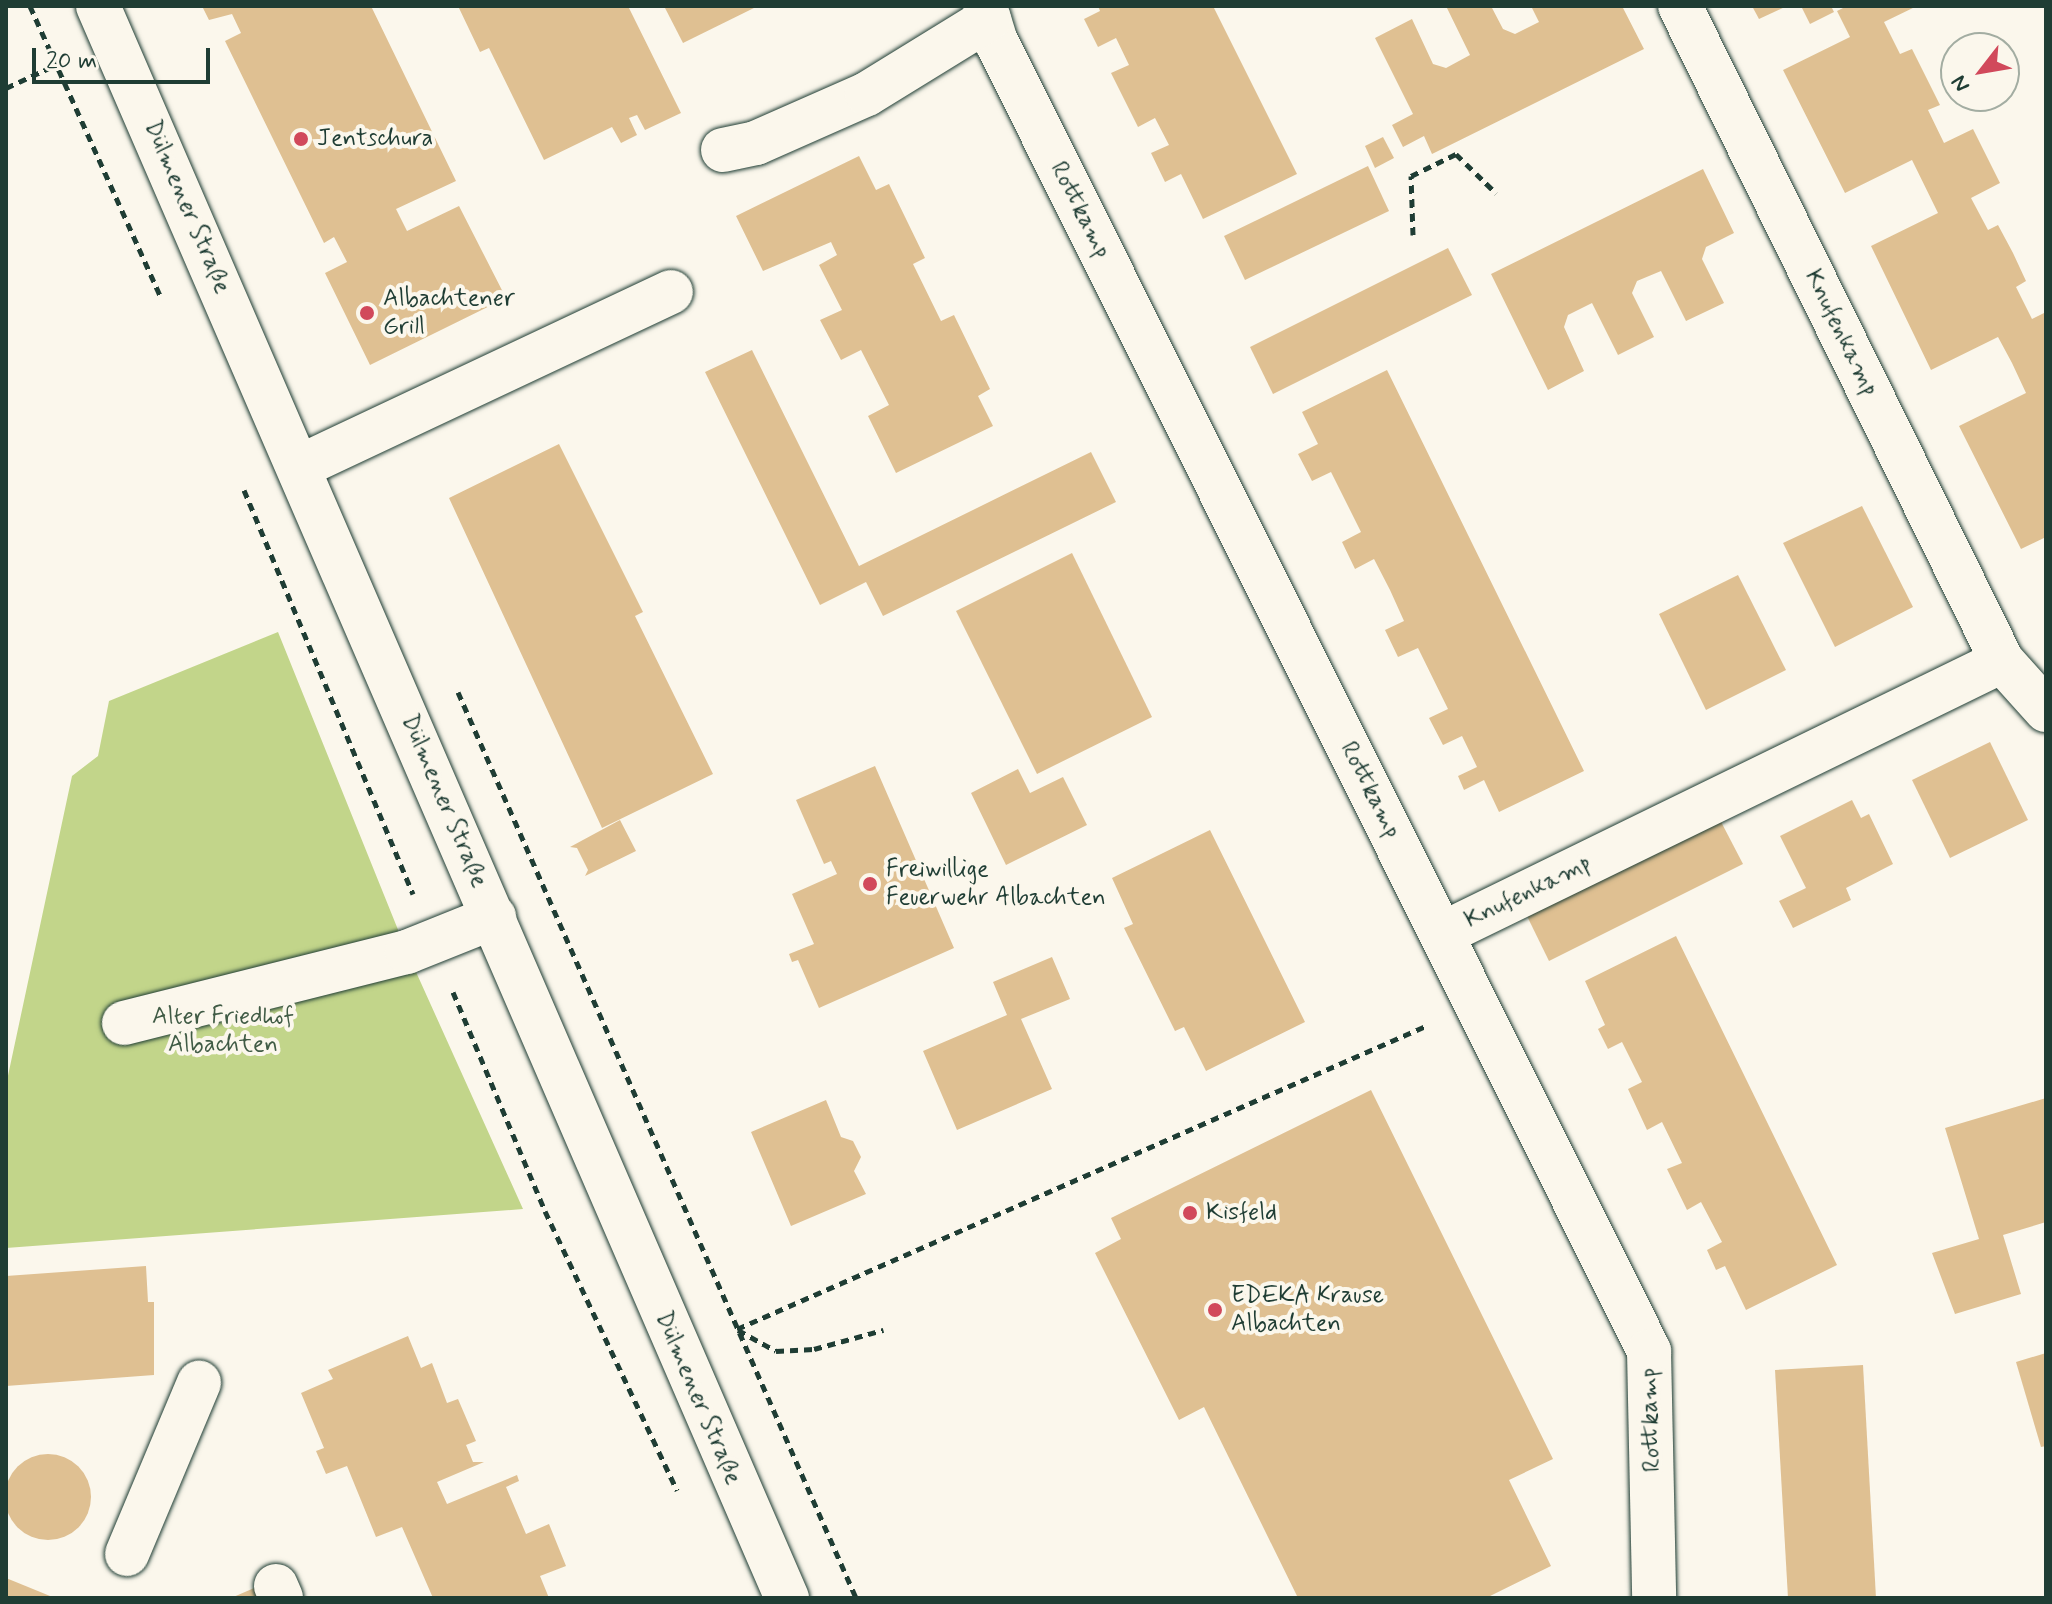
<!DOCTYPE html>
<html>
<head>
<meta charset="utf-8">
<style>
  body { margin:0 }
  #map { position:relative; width:2052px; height:1604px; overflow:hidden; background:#fbf7ec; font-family:Mynerve,sans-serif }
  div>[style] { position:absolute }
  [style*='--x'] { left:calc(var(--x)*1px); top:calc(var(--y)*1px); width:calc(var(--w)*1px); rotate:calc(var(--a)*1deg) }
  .green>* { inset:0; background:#c2d58a }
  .building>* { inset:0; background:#dfc092 }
  .round { border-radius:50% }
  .path>* { height:5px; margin-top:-2.5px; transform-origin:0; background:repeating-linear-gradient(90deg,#1f3d34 0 8px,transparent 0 14px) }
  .roads { filter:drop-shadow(0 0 2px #1f3d34) drop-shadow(0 0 2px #1f3d34) }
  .minor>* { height:44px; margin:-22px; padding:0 22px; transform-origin:22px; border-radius:22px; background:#fbf7ec }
  .major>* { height:44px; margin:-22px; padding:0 22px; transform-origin:22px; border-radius:22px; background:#fbf7ec }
  .dots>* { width:22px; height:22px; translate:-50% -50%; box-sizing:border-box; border:4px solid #fbf7ec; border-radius:50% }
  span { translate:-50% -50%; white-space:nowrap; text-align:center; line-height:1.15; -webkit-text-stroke:8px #fbf7ec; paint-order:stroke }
  .poi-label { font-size:24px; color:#1f3d34 }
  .left { translate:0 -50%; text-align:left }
  .street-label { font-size:24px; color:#1f3d34 }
  .park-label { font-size:24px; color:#405b45 }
  .frame { position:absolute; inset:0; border:8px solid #1f3d34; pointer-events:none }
  .north { position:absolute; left:1940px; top:32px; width:80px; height:80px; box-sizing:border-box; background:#fbf7ec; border:2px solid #a3ada2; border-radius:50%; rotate:239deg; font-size:22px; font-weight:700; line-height:32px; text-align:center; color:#1f3d34 }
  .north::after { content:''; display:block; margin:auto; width:28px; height:36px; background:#d1495b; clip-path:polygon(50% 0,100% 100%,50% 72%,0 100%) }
  .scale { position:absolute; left:32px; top:48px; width:178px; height:36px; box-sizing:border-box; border:4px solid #1f3d34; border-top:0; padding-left:10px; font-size:24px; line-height:28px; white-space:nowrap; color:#1f3d34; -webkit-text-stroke:6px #fbf7ec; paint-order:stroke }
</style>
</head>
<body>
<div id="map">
  <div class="green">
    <div style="clip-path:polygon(278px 632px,407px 952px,523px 1209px,6px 1248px,6px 1085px,72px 776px,98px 756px,109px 701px)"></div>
  </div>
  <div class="building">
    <div style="clip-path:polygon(202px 6px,371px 6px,456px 181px,396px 209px,407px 231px,459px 206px,506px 298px,370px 365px,325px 273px,347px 262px,334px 237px,324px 243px,225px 41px,241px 33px,232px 14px,209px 20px)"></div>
    <div style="clip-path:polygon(458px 6px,628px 6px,681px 113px,645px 130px,637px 115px,629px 118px,637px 135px,621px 143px,612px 127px,544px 160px,489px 48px,480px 52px)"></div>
    <div style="clip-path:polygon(664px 6px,758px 6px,683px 43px)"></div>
    <div style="clip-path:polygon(1098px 6px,1213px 6px,1297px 174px,1203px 219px,1181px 174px,1165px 182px,1151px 153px,1169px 145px,1155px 118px,1138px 127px,1111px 73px,1129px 65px,1116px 38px,1098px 47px,1084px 19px,1100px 11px)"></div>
    <div style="clip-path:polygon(1446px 6px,1491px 6px,1503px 29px,1515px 34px,1539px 22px,1531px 6px,1622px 6px,1644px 49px,1432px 154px,1424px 136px,1403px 147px,1392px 125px,1413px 114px,1375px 38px,1412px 19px,1433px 64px,1446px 68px,1470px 55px)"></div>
    <div style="clip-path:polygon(1752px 6px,1787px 6px,1759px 19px)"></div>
    <div style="clip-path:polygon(1801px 6px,1831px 6px,1834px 12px,1810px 24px)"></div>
    <div style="clip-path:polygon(1847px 6px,1917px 6px,1884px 22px,1900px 54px,1912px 49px,1940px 105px,1928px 110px,1944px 143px,1973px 129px,2000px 183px,1971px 198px,1988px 230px,1998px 225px,2013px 253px,2026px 281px,2016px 287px,2032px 319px,2046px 312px,2046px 537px,2021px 549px,1959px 426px,2026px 393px,2012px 363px,1998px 337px,1931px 370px,1871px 246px,1938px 213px,1912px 160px,1845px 193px,1783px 70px,1850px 37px,1837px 11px)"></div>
    <div style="clip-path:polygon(1383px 137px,1394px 158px,1375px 168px,1365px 146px)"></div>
    <div style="clip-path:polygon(859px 156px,876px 190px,889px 184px,925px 258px,913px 264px,941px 321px,954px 315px,990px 389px,978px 396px,993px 426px,896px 473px,868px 416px,889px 405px,861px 350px,841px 360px,820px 320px,842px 310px,819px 265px,837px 255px,831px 242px,763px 271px,736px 216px)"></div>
    <div style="clip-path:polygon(1368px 166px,1389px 211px,1245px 280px,1224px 236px)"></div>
    <div style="clip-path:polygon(1703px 169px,1734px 233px,1706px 247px,1702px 259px,1724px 303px,1686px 321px,1661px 271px,1637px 281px,1632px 293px,1654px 337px,1618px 355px,1592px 303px,1568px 315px,1564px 327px,1584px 371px,1548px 390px,1491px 274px)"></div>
    <div style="clip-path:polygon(1448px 248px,1472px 295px,1273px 394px,1250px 347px)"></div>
    <div style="clip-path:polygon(752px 350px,859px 566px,1091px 452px,1116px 502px,883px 616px,866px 582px,820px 605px,705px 372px)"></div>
    <div style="clip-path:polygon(1387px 370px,1584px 771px,1499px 812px,1484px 780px,1464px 790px,1458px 776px,1477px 767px,1462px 736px,1443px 745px,1429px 718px,1448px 709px,1418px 648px,1398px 657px,1385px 630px,1404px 621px,1390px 590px,1374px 559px,1355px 569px,1342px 542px,1361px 532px,1331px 472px,1312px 481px,1298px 454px,1318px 444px,1302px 412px)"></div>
    <div style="clip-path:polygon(559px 444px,643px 612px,635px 616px,713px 774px,602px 828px,449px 498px)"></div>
    <div style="clip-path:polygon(1862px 506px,1913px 607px,1835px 647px,1783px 543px)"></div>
    <div style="clip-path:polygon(1072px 553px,1152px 717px,1037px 774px,956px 611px)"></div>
    <div style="clip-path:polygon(1738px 575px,1786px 670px,1706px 710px,1659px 614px)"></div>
    <div style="clip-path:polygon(1990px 742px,2028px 820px,1950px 858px,1912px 780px)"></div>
    <div style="clip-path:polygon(875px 766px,954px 948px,819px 1008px,798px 960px,792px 962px,789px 954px,814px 944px,792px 894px,837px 874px,831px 861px,824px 864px,796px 800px)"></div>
    <div style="clip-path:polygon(1018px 769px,1030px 793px,1063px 777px,1087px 825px,1006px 865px,971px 793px)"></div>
    <div style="clip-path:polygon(1852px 800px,1861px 818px,1869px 814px,1893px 864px,1846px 888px,1851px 900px,1793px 928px,1779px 901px,1806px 888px,1780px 836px)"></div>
    <div style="clip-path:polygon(1718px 816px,1743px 864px,1549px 961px,1525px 912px)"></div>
    <div style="clip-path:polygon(620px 820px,636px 851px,585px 876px,588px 870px,577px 848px,570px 847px)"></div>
    <div style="clip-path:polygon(1210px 830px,1305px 1022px,1206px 1071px,1184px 1027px,1175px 1031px,1124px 928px,1133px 924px,1112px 878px)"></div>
    <div style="clip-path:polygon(1676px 936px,1837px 1265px,1746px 1310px,1725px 1266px,1716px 1270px,1707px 1250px,1722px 1242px,1701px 1202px,1687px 1210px,1667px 1169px,1682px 1163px,1662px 1122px,1647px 1130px,1628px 1089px,1642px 1082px,1622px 1042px,1608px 1049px,1598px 1029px,1605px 1025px,1585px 981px)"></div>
    <div style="clip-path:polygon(1052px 957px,1070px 999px,1021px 1019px,1052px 1089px,957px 1130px,923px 1051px,1007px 1015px,993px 982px)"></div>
    <div style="clip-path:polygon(1371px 1090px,1553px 1459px,1509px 1480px,1551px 1566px,1486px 1598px,1298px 1598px,1204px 1407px,1179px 1420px,1095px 1253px,1121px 1239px,1111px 1218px)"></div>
    <div style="clip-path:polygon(2046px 1098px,2046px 1222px,2003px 1235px,2021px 1294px,1955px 1314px,1932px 1253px,1979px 1239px,1945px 1128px)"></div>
    <div style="clip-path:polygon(826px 1100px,841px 1137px,853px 1141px,861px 1157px,854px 1171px,866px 1194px,791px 1226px,751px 1132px)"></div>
    <div style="clip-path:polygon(146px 1266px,148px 1302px,154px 1302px,154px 1375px,6px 1386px,6px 1276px)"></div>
    <div style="clip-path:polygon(408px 1336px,421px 1368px,432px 1363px,447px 1403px,458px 1399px,476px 1441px,466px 1445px,473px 1462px,484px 1462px,437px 1482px,447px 1504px,517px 1475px,519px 1481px,506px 1487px,526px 1534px,549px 1524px,566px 1566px,540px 1576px,549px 1598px,433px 1598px,402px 1527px,376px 1537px,347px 1466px,326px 1474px,316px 1451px,324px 1448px,301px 1393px,333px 1379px,328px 1370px)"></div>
    <div style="clip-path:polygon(2046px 1353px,2046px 1446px,2041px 1447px,2016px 1362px)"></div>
    <div style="clip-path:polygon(1863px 1365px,1876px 1598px,1788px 1598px,1775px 1370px)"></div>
    <div class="round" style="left:5px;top:1454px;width:86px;height:86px"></div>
    <div style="clip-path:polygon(6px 1578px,55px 1598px,6px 1598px)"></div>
    <div style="clip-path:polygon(261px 1585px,266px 1598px,231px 1598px)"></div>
  </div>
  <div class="path">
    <div style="--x:30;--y:6;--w:319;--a:65.8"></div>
    <div style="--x:6;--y:88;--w:57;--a:-24.8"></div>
    <div style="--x:1413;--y:235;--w:59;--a:-91.9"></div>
    <div style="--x:1411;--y:176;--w:50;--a:-26.1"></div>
    <div style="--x:1456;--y:154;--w:56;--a:44.3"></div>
    <div style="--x:244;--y:490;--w:438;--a:67.3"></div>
    <div style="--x:458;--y:692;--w:990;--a:66.28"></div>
    <div style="--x:453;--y:992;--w:238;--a:67.2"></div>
    <div style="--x:545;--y:1211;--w:309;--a:64.7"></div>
    <div style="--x:737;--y:1329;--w:755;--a:-23.75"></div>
    <div style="--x:738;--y:1330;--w:43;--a:28.9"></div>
    <div style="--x:776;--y:1351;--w:38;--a:-3"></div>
    <div style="--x:814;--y:1349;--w:72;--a:-15.4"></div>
  </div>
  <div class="roads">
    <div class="minor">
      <div style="--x:985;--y:6;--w:37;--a:73"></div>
      <div style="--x:996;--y:41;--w:1464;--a:63.5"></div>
      <div style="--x:1649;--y:1351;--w:247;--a:88.8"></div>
      <div style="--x:1680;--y:6;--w:730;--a:63.82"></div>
      <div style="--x:2002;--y:661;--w:66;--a:48.1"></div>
      <div style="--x:723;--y:150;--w:34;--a:-12"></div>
      <div style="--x:756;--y:143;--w:121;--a:-23.8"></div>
      <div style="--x:867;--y:94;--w:143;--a:-31.6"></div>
      <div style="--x:299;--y:467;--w:411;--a:-25.2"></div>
      <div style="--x:1442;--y:934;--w:623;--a:-25.99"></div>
      <div style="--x:124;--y:1023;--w:292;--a:-14.1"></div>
      <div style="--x:407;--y:952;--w:94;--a:-21.9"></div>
      <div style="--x:127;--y:1554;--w:186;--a:-67.2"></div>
      <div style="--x:276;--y:1586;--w:13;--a:67"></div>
    </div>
    <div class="major">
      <div style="--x:98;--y:6;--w:1735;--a:66.6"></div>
    </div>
  </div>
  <div class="dots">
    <div style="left:301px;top:139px;background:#d1495b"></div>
    <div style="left:367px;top:313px;background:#d1495b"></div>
    <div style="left:870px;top:884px;background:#d1495b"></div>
    <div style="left:1190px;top:1213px;background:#d1495b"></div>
    <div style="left:1215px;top:1310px;background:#d1495b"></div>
  </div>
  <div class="poi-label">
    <span class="left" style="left:317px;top:139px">Jentschura</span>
    <span class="left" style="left:383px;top:313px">Albachtener<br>Grill</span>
    <span class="left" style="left:886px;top:884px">Freiwillige<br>Feuerwehr Albachten</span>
    <span class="left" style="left:1206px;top:1213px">Kisfeld</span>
    <span class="left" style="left:1231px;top:1310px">EDEKA Krause<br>Albachten</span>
  </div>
  <div class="street-label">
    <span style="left:187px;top:207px;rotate:67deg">Dülmener Straße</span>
    <span style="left:1080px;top:210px;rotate:63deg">Rottkamp</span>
    <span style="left:1841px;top:333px;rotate:64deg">Knufenkamp</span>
    <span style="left:1370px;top:790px;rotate:63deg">Rottkamp</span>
    <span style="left:444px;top:801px;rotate:67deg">Dülmener Straße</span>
    <span style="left:1528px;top:892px;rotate:-26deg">Knufenkamp</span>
    <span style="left:698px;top:1398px;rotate:67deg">Dülmener Straße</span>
    <span style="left:1651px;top:1420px;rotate:-92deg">Rottkamp</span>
  </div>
  <div class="park-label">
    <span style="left:223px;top:1031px">Alter Friedhof<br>Albachten</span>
  </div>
  <div class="frame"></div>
  <div class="north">N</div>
  <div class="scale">20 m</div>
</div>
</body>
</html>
